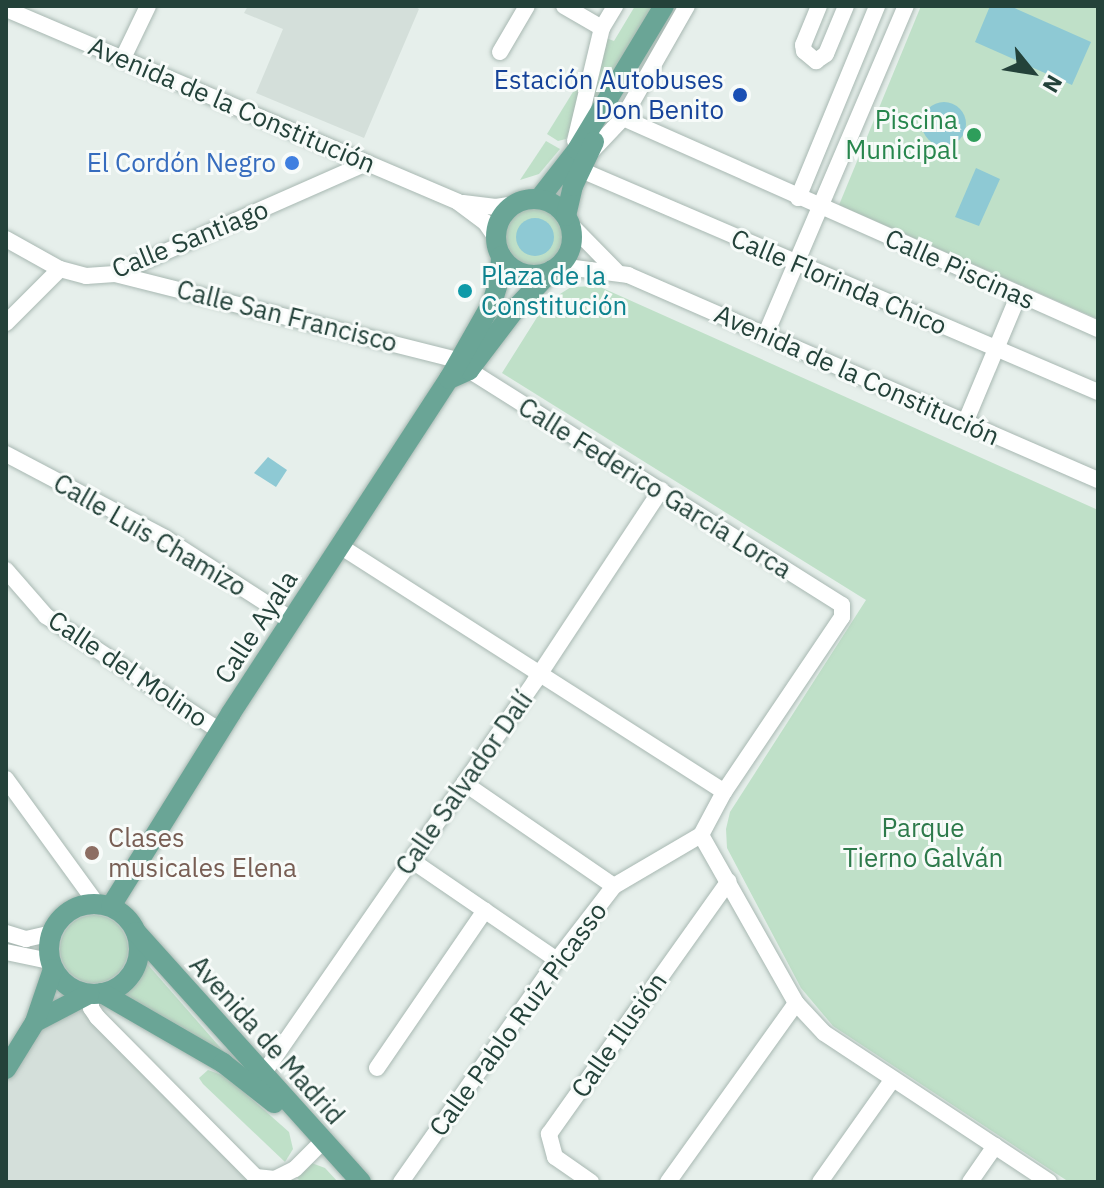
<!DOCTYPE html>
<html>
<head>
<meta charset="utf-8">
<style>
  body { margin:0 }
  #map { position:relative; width:1104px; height:1188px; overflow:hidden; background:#e6efeb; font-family:"IBM Plex Sans",sans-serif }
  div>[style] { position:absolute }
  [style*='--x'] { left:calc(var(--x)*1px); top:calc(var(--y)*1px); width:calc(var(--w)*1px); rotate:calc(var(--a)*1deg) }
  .built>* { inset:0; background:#d4dfda }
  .green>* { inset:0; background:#bfe0c8 }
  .round { border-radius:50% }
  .water>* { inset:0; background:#8ec9d4 }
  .roads { filter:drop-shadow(0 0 2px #a8b8b2) drop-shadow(0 0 2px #a8b8b2) }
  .minor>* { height:16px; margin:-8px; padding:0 8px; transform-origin:8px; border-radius:8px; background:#fff }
  .major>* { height:20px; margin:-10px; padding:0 10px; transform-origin:10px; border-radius:10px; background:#6aa596 }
  .major>.ring { margin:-10px; padding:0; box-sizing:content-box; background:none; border:20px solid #6aa596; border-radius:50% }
  .dots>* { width:22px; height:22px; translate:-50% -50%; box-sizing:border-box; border:4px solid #f7fbf9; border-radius:50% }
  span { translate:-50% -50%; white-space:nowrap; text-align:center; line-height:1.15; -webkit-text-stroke:6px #f7fbf9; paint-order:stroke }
  .transit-label { font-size:26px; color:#164399 }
  .right { translate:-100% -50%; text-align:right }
  .street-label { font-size:26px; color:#24423a }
  .leisure-label { font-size:26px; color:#27864d }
  .shop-label { font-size:26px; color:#366cbe }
  .culture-label { font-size:26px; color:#0d838f }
  .left { translate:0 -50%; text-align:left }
  .park-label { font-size:26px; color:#2d7a4b }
  .education-label { font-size:26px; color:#785e54 }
  .frame { position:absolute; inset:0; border:8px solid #24423a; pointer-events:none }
  .north { position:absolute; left:992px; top:32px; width:80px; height:80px; -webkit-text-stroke:6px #f7fbf9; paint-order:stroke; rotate:120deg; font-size:22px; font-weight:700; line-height:32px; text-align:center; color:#24423a }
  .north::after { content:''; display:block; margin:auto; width:28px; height:36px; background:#24423a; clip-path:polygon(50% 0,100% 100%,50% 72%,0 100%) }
</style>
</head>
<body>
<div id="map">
  <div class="built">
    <div style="clip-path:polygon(248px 6px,414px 6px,419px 9px,364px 138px,256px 93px,283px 29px,244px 13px)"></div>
    <div style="clip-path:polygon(75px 1009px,86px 1012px,261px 1182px,6px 1182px,6px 1069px,35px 1022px)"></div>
  </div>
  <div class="green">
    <div style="clip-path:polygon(635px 6px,664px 6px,590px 116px,606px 38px,614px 41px)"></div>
    <div style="clip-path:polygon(921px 6px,1098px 6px,1098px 319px,839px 205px)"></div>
    <div style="clip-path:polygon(581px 79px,575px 118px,566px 139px,558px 141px,547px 134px)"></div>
    <div style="clip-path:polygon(546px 141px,560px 149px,539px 174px,520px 180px)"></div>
    <div class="round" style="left:505px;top:206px;width:62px;height:62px"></div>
    <div style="clip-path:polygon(598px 286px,1098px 510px,1098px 1182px,1069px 1182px,833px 1026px,801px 988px,727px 848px,726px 829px,730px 812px,866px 600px,502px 373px,546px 303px,571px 287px)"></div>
    <div class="round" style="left:60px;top:915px;width:68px;height:68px"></div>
    <div style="clip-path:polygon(143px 959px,225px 1053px,113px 994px,133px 982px)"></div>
    <div style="clip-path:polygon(208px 1070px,227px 1077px,289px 1132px,293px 1149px,285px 1162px,203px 1084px,199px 1078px)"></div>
    <div style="clip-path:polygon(309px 1162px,325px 1168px,338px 1182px,301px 1182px,297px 1178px)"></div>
  </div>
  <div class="water">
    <div style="clip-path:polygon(990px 6px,1010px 6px,1091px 42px,1072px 85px,975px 42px)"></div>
    <div class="round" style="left:922px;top:102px;width:44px;height:44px"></div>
    <div style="clip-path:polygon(976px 168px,1000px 179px,979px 226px,955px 217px)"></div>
    <div class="round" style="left:516px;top:218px;width:38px;height:38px"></div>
    <div style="clip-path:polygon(268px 457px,287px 470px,276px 487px,254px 473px)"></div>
  </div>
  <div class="roads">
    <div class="minor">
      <div style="--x:564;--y:6;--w:44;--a:30.1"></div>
      <div style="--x:819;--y:6;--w:42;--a:112.3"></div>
      <div style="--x:803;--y:45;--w:6;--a:81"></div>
      <div style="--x:804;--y:51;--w:16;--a:40"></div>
      <div style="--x:816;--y:61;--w:12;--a:-35"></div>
      <div style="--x:826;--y:54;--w:52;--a:-67.4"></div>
      <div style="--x:6;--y:9;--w:491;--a:23.1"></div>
      <div style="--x:458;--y:202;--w:34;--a:37"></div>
      <div style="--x:485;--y:222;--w:19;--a:55"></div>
      <div style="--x:500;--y:52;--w:53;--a:-59.6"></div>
      <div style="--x:123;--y:58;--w:58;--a:-64.3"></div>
      <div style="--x:623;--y:118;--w:520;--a:23.95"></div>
      <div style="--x:575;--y:141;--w:116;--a:-76.6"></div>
      <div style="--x:602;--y:28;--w:26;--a:-59"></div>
      <div style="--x:588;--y:155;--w:51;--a:-46.6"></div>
      <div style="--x:623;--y:118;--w:129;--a:-60.3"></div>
      <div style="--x:581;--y:170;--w:563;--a:23.24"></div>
      <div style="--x:798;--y:198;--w:208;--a:-67.6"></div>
      <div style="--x:463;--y:203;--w:33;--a:7"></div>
      <div style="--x:496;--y:207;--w:18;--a:-9"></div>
      <div style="--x:570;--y:224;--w:66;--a:45.6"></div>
      <div style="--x:6;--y:239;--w:62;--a:29.1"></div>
      <div style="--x:60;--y:269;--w:27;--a:15"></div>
      <div style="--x:86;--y:276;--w:29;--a:-4"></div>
      <div style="--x:115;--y:274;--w:275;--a:-23.8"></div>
      <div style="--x:559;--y:266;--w:70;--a:7.4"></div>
      <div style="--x:628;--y:275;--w:513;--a:23.57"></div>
      <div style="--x:115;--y:274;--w:354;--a:14.1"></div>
      <div style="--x:6;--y:323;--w:76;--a:-45"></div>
      <div style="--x:765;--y:336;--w:359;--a:-66.9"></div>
      <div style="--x:965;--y:423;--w:140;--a:-67.3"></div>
      <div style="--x:6;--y:454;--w:180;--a:27.8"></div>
      <div style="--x:165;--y:538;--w:151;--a:32.8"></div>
      <div style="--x:340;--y:546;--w:456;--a:32.6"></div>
      <div style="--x:6;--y:570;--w:61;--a:49"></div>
      <div style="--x:46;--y:616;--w:209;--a:33.5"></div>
      <div style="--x:6;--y:779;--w:153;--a:54"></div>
      <div style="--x:464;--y:783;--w:182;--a:34.5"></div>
      <div style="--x:701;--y:835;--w:193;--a:60.5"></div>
      <div style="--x:796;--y:1003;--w:41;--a:47"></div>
      <div style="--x:824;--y:1033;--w:270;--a:33.5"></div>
      <div style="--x:411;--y:860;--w:177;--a:34.4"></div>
      <div style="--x:6;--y:933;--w:21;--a:17"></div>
      <div style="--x:26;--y:939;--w:27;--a:-13"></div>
      <div style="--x:6;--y:952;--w:45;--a:11.6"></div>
      <div style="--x:91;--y:994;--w:14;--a:90"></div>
      <div style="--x:91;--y:1008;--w:11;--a:56"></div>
      <div style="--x:97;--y:1017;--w:233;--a:45.2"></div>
      <div style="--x:377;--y:1068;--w:191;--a:-55.6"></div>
      <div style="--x:263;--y:1074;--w:478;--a:-55.3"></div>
      <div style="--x:535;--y:681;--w:229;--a:-56.6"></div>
      <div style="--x:256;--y:1177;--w:19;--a:6"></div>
      <div style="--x:275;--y:1179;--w:22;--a:-27"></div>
      <div style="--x:295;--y:1169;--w:41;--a:-45"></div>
      <div style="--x:401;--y:1182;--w:271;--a:-54.9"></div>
      <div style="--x:557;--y:960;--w:93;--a:-52.4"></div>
      <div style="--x:614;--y:886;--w:101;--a:-30.4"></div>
      <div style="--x:701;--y:835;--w:49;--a:-61.9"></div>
      <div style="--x:724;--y:792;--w:211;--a:-56"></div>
      <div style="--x:842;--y:617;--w:12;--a:-90"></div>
      <div style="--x:842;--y:605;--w:441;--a:-147.8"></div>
      <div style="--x:591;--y:1182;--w:44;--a:-145.2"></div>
      <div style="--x:555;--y:1157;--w:24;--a:-105"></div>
      <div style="--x:549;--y:1134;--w:310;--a:-54.6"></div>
      <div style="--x:668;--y:1182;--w:220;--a:-54.4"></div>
      <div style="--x:820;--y:1182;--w:126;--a:-54.7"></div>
      <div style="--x:970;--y:1182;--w:44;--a:-55.2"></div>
    </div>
    <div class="major">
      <div style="--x:539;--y:199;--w:62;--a:-52.2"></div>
      <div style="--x:577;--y:150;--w:168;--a:-58.9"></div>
      <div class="ring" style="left:496px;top:199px;width:56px;height:56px"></div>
      <div style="--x:566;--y:216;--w:31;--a:-77"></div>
      <div style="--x:573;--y:186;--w:49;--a:-64.5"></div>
      <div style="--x:449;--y:379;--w:22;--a:-24"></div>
      <div style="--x:469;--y:370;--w:78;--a:-52.8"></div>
      <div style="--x:516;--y:308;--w:52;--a:-46.5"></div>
      <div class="ring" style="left:49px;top:904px;width:70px;height:70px"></div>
      <div style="--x:111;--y:906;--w:227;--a:-58.1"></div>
      <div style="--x:231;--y:713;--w:399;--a:-56.9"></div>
      <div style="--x:449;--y:379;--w:87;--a:-60.5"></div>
      <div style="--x:492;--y:303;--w:28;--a:-73"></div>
      <div style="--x:500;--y:276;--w:20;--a:-87"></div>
      <div style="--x:136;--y:932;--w:336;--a:48"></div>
      <div style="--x:102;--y:993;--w:140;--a:30"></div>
      <div style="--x:223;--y:1063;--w:65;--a:38.1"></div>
      <div style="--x:35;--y:1022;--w:61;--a:-27.4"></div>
      <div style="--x:6;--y:1069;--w:55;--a:-58.3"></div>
      <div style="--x:35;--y:1022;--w:56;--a:-71.2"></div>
    </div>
  </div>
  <div class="dots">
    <div style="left:740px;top:95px;background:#1a4fb4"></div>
    <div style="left:974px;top:135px;background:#2e9e5b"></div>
    <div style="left:292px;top:163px;background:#3f7fe0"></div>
    <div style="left:465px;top:291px;background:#0f9aa8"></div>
    <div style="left:92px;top:853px;background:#8d6e63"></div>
  </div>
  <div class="transit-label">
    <span class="right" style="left:724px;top:95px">Estación Autobuses<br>Don Benito</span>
  </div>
  <div class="street-label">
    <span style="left:232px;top:105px;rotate:23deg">Avenida de la Constitución</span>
    <span style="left:190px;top:239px;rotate:-22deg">Calle Santiago</span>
    <span style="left:960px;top:269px;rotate:24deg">Calle Piscinas</span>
    <span style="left:839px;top:282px;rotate:23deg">Calle Florinda Chico</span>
    <span style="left:287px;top:316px;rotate:14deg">Calle San Francisco</span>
    <span style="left:857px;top:375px;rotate:24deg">Avenida de la Constitución</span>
    <span style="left:655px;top:488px;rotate:32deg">Calle Federico García Lorca</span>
    <span style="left:150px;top:535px;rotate:30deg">Calle Luis Chamizo</span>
    <span style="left:256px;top:627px;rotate:-57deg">Calle Ayala</span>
    <span style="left:128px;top:669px;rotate:34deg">Calle del Molino</span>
    <span style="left:464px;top:783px;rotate:-55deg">Calle Salvador Dalí</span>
    <span style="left:518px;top:1019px;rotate:-54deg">Calle Pablo Ruiz Picasso</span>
    <span style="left:619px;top:1035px;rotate:-55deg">Calle Ilusión</span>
    <span style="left:267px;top:1040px;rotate:48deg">Avenida de Madrid</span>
  </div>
  <div class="leisure-label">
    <span class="right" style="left:958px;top:135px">Piscina<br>Municipal</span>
  </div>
  <div class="shop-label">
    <span class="right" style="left:276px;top:163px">El Cordón Negro</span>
  </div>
  <div class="culture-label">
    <span class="left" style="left:481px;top:291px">Plaza de la<br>Constitución</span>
  </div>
  <div class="park-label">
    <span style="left:923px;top:843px">Parque<br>Tierno Galván</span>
  </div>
  <div class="education-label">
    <span class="left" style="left:108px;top:853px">Clases<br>musicales Elena</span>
  </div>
  <div class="frame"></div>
  <div class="north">N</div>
</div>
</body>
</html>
